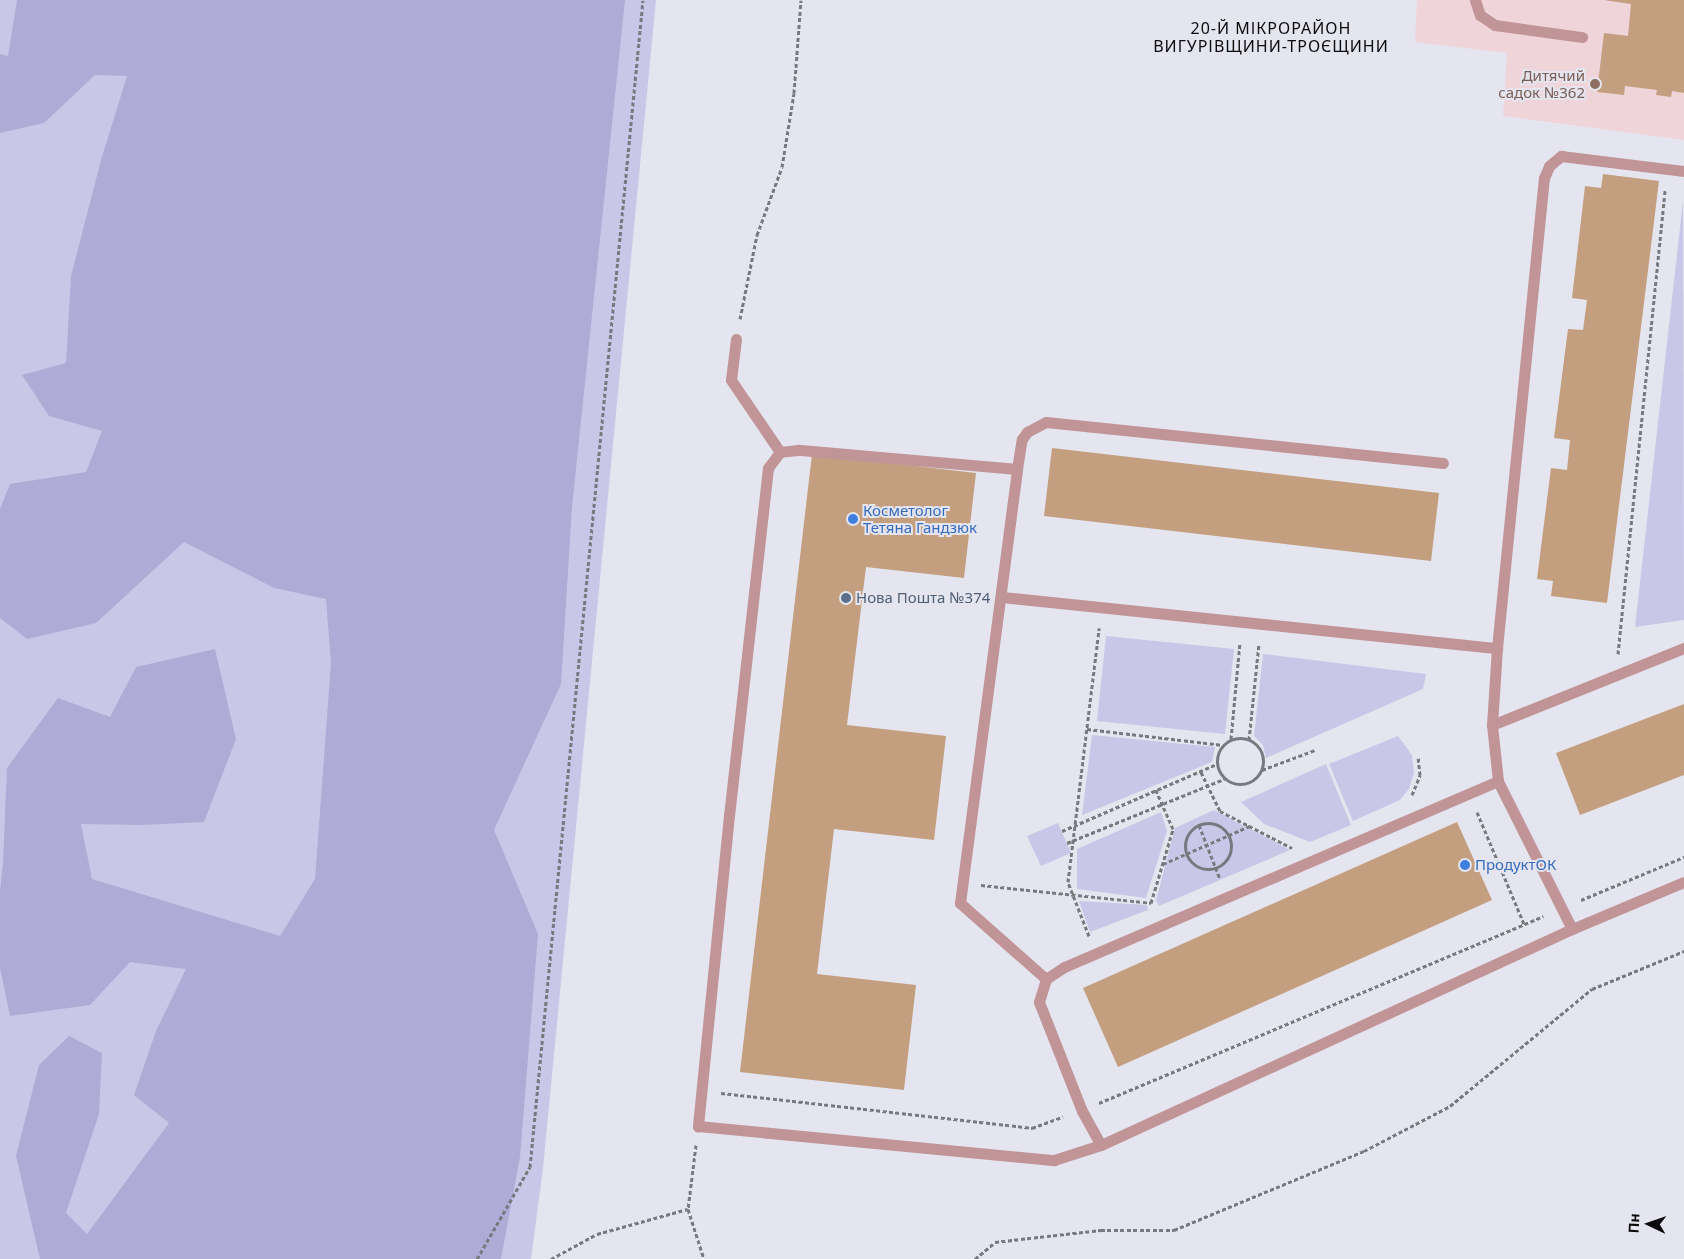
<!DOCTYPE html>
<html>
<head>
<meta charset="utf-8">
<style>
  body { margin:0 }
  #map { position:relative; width:1684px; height:1259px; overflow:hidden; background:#e5e5ef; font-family:"Noto Sans",sans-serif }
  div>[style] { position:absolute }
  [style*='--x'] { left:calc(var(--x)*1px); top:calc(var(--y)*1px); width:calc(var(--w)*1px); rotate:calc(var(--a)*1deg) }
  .education>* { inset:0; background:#efd4da }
  .green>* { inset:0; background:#c9c7e7 }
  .forest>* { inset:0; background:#aeabd6 }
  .building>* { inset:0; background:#c39e7f }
  .path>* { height:3px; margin-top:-1.5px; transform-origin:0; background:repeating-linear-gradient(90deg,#78787f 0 4px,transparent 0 6.5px) }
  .path>.ring { margin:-1.5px; padding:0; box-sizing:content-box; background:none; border:3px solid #78787f; border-radius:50% }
  .lane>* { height:11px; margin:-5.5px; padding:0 5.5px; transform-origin:5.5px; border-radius:5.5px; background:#c19498 }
  .dots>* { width:14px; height:14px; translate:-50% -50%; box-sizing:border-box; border:2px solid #e5e5ef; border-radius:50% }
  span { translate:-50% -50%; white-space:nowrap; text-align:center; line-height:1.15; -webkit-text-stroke:4px #e5e5ef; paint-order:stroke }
  .education-label { font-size:15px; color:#785e54 }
  .right { translate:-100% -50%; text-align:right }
  .shop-label { font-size:15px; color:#366cbe }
  .left { translate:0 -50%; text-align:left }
  .service-label { font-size:15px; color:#4e5e75 }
  .neighbourhood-label { font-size:16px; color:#0b0b0e; letter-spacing:1px }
  .north { position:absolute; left:1624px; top:1199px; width:50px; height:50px; -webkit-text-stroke:4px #e5e5ef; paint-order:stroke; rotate:273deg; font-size:14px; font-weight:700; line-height:20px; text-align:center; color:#0b0b0e }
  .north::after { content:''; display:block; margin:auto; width:18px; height:22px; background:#0b0b0e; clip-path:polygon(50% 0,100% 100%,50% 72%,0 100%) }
</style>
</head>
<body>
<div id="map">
  <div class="education">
    <div style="clip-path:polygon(1417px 0,1684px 0,1684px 140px,1503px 116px,1507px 53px,1415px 42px)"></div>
  </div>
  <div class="green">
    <div style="clip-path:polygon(0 0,656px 0,543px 1168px,531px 1259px,0 1259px)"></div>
    <div style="clip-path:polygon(1683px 201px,1684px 620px,1635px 627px)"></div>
    <div style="clip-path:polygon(1106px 636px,1234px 649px,1225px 734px,1097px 721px)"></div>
    <div style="clip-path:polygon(1263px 654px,1426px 674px,1423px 689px,1266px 758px,1263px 745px,1254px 736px)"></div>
    <div style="clip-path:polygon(1092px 735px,1215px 747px,1212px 762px,1082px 815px)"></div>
    <div style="clip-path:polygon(1398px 736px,1412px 755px,1414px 773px,1409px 789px,1400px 800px,1353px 821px,1329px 764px)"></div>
    <div style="clip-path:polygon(1326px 764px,1351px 825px,1310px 842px,1264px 824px,1241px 802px)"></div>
    <div style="clip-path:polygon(1214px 810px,1290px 850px,1159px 906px,1156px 901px,1175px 828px)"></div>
    <div style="clip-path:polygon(1161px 812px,1167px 831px,1146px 898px,1077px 889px,1077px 849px)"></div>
    <div style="clip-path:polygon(1058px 823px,1071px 853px,1041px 866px,1027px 836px)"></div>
    <div style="clip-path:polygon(1079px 901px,1147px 905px,1148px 910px,1090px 932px)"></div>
  </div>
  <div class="forest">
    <div style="clip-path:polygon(17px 0,625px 0,572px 507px,561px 684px,494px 830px,538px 934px,520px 1157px,501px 1259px,40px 1259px,16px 1156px,39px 1065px,69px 1036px,102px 1053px,99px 1114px,66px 1213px,87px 1234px,169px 1123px,134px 1095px,156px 1031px,186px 969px,130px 962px,90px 1005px,10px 1016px,0 968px,0 892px,3px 863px,7px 768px,58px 698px,110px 717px,136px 667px,215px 649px,236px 739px,204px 822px,142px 825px,81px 824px,92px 879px,280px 936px,315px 879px,331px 663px,326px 599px,274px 588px,184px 542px,96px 623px,27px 639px,0 618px,0 509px,10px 484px,86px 472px,102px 431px,49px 416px,22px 375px,66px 363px,71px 276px,101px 160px,127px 76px,95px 75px,44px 123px,0 133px,0 54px,8px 56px)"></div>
  </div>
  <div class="building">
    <div style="clip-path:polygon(1604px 0,1684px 0,1684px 93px,1672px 91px,1671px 97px,1656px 95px,1657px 90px,1625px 86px,1624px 95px,1597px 92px,1604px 33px,1628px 36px,1631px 4px)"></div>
    <div style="clip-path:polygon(1603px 174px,1659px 181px,1607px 603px,1551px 596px,1553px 581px,1537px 579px,1551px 468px,1567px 470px,1570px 440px,1554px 438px,1568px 329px,1583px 330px,1587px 300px,1572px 298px,1585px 186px,1601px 188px)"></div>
    <div style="clip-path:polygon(1052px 448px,1439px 493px,1431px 561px,1044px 516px)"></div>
    <div style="clip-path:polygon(812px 454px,976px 473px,964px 578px,866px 567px,847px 725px,946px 736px,934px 840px,834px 829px,817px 974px,916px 985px,904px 1090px,740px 1072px)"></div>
    <div style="clip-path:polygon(1684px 704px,1684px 775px,1580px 815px,1556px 753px)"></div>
    <div style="clip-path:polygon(1457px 822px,1492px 900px,1118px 1067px,1083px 988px)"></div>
  </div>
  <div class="path">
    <div style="--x:740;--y:319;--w:86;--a:-78.6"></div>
    <div style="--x:757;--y:235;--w:72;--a:-69.8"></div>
    <div style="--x:782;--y:167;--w:75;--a:-80.8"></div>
    <div style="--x:794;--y:93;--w:93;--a:-85.7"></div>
    <div style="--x:1618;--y:654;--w:466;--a:-84.2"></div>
    <div style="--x:1087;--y:729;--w:137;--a:6.7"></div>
    <div class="ring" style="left:1217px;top:738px;width:43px;height:43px"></div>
    <div style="--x:1231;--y:739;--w:97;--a:-84.7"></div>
    <div style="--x:1249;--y:740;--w:97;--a:-84.1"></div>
    <div style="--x:1262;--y:770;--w:57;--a:-20.7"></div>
    <div style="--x:1201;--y:772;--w:43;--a:64"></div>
    <div style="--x:1220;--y:811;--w:81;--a:27.2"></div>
    <div style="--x:1412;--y:795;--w:22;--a:-68"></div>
    <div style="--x:1420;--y:775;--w:18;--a:-96"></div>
    <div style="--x:1477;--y:812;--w:121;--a:67.2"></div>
    <div class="ring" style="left:1185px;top:823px;width:43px;height:43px"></div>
    <div style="--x:1199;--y:825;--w:58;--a:68.7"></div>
    <div style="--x:1062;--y:831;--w:169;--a:-23.4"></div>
    <div style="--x:1067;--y:843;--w:170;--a:-22.2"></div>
    <div style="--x:1163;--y:864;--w:95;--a:-23.6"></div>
    <div style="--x:981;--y:885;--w:171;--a:6"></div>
    <div style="--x:1151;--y:903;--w:77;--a:-73.4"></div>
    <div style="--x:1173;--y:829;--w:43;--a:-113.6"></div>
    <div style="--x:1581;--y:900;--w:112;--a:-22.7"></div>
    <div style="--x:1089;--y:936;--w:58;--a:-111.3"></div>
    <div style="--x:1068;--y:882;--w:256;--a:-83"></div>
    <div style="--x:721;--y:1093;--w:313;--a:6.4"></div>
    <div style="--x:1032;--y:1128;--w:33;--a:-20"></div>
    <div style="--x:1099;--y:1103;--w:482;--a:-22.8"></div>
    <div style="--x:696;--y:1145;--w:64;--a:97.1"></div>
    <div style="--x:688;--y:1209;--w:52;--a:72.3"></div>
    <div style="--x:477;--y:1259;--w:106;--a:-60.1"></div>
    <div style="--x:530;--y:1167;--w:1172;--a:-84.47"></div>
    <div style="--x:551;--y:1259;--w:52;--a:-28.5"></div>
    <div style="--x:597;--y:1234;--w:94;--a:-15.4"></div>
    <div style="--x:975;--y:1259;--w:26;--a:-40"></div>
    <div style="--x:995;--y:1242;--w:107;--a:-6.5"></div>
    <div style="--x:1101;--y:1230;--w:73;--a:0"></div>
    <div style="--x:1174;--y:1230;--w:206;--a:-22.6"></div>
    <div style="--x:1364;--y:1151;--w:97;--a:-27.6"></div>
    <div style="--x:1450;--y:1106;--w:184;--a:-39.5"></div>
    <div style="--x:1592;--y:989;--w:100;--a:-22.4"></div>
  </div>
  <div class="lane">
    <div style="--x:1475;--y:0;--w:16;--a:72"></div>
    <div style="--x:1480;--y:15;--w:18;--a:34"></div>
    <div style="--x:1495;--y:25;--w:88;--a:7.9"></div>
    <div style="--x:736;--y:339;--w:41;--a:97"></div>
    <div style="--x:731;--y:380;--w:87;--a:55.8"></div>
    <div style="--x:1017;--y:469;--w:220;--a:-175"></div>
    <div style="--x:798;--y:450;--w:18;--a:174"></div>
    <div style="--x:780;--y:452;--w:20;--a:127"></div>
    <div style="--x:768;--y:468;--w:349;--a:96.4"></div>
    <div style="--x:729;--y:815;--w:313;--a:95.7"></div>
    <div style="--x:698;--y:1126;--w:358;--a:5.5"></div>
    <div style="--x:1054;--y:1160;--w:49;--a:-17.7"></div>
    <div style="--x:1002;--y:597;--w:498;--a:5.9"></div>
    <div style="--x:1492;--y:725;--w:207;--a:-21.9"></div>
    <div style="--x:1498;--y:781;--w:472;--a:156.8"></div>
    <div style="--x:1064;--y:967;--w:22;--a:146"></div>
    <div style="--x:1046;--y:979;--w:24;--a:107"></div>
    <div style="--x:1039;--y:1002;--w:117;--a:68.5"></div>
    <div style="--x:1082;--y:1111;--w:39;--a:61"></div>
    <div style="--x:1101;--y:1145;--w:518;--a:-24.64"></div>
    <div style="--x:1572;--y:929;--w:121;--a:-22.8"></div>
    <div style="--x:1572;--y:929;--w:165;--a:-116.6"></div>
    <div style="--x:1498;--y:781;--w:56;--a:-96.1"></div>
    <div style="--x:1492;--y:725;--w:77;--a:-86.3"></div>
    <div style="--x:1497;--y:648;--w:472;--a:-84.3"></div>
    <div style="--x:1544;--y:178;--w:13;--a:-67"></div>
    <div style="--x:1549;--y:166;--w:16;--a:-40"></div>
    <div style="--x:1561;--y:156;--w:124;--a:7"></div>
    <div style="--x:1046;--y:979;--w:115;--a:-138.5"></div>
    <div style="--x:960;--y:903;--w:438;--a:-82.5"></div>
    <div style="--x:1017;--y:469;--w:30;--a:-81"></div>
    <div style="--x:1022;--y:439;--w:9;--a:-54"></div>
    <div style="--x:1027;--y:432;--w:21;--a:-28"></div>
    <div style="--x:1046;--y:422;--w:399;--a:5.9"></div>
  </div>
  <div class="dots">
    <div style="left:1595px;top:84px;background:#8d6e63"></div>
    <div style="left:853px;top:519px;background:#3f7fe0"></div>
    <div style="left:846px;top:598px;background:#5c6f8a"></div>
    <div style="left:1465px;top:865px;background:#3f7fe0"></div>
  </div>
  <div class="education-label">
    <span class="right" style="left:1585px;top:84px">Дитячий<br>садок №362</span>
  </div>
  <div class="shop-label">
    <span class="left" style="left:863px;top:519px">Косметолог<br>Тетяна Гандзюк</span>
    <span class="left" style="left:1475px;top:865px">ПродуктОК</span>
  </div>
  <div class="service-label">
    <span class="left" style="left:856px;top:598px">Нова Пошта №374</span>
  </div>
  <div class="neighbourhood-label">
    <span style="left:1271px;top:37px">20-Й МІКРОРАЙОН<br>ВИГУРІВЩИНИ-ТРОЄЩИНИ</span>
  </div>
  <div class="north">Пн</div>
</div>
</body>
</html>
